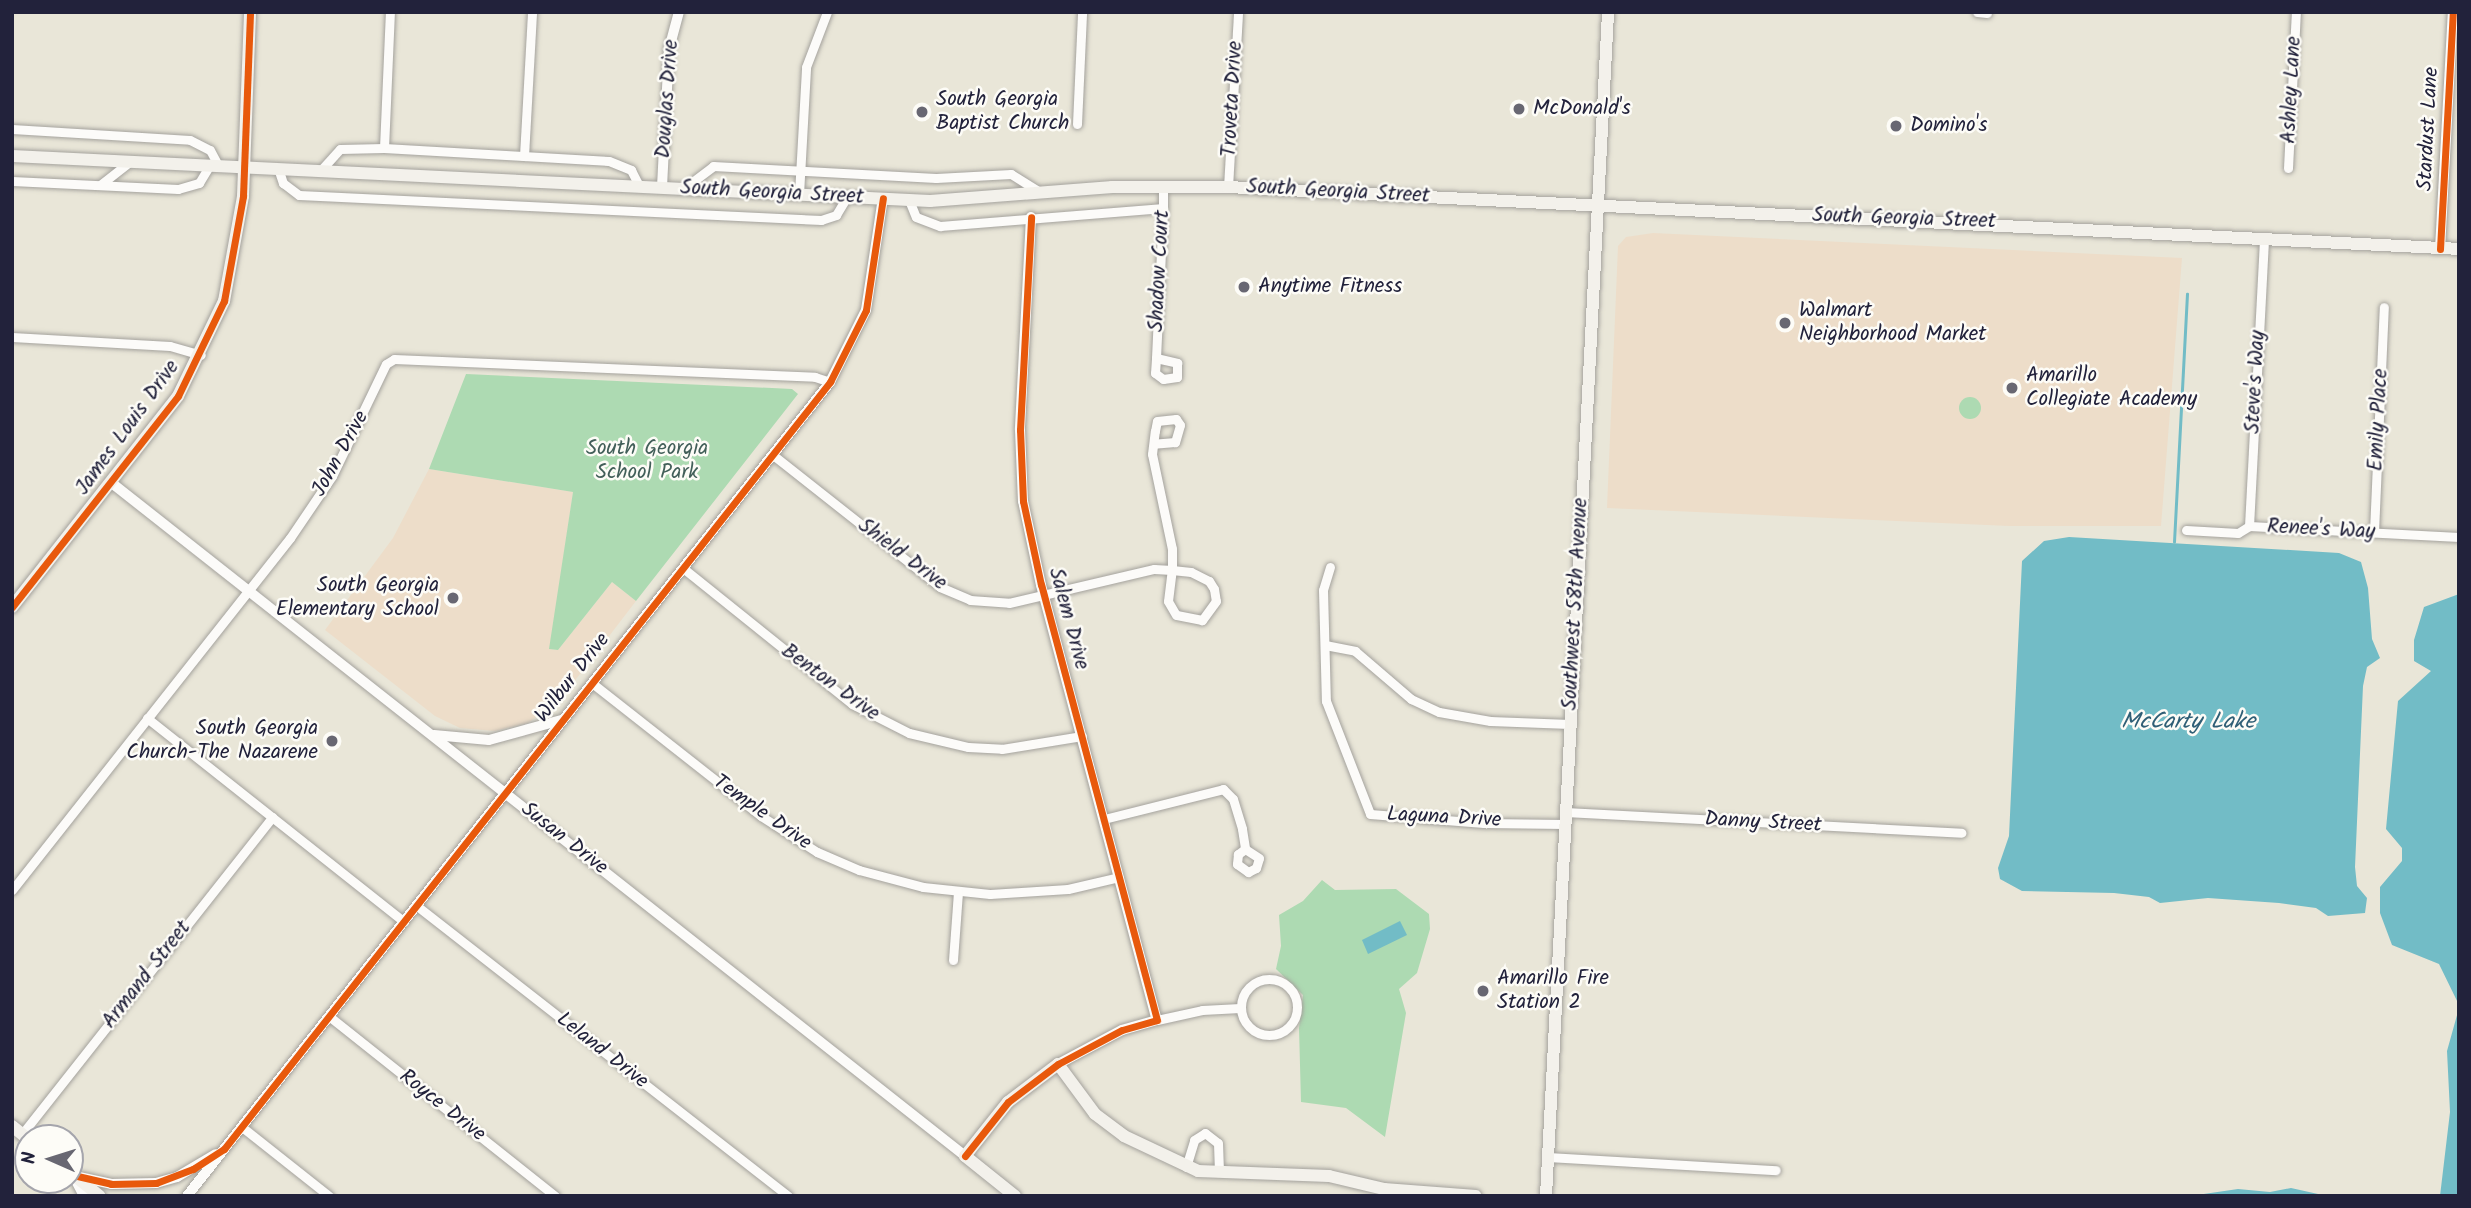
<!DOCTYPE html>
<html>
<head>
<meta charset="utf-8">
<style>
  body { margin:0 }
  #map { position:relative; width:2471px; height:1208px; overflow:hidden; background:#e9e6d8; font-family:Kalam,sans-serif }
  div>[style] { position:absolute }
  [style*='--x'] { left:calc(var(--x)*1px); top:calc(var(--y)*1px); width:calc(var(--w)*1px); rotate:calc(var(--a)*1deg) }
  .built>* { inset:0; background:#edddc9 }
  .green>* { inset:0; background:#addab2 }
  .round { border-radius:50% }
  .water>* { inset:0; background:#72bcc6 }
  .stream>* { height:2.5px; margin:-1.25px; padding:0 1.25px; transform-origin:1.25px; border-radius:1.25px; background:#72bcc6 }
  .roads { filter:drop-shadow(0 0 2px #a4a29d) drop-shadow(0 0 2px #a4a29d) }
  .minor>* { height:9px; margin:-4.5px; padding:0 4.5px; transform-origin:4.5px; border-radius:4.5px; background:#fcfbf9 }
  .minor>.ring { margin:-4.5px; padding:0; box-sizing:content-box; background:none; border:9px solid #fcfbf9; border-radius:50% }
  .tertiary>* { height:10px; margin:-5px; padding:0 5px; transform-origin:5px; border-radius:5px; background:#fcfbf9 }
  .secondary>* { height:12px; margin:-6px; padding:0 6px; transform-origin:6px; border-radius:6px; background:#f3f1eb }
  .cycleway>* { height:7px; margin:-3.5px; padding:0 3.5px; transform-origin:3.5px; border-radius:3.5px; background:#e8590c }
  .dots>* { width:19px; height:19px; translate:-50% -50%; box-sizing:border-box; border:4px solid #fdfcf7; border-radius:50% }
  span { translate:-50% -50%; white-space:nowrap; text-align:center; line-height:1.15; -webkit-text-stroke:5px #fdfcf7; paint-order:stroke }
  .street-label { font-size:21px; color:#22223b }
  .poi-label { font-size:21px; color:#22223b }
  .left { translate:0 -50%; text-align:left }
  .right { translate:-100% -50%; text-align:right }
  .park-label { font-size:21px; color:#425f59 }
  .water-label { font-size:23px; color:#2f5f76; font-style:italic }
  .frame { position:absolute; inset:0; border:14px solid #22223b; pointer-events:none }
  .north { position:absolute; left:14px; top:1124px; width:70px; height:70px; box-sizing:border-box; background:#fdfcf7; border:2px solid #a5a5ac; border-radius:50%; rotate:273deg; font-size:19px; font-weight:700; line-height:28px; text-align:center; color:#22223b }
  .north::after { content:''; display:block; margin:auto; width:24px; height:32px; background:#686772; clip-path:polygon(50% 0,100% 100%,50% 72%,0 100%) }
</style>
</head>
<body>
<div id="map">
  <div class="built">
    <div style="clip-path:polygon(1653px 233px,2182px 258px,2161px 526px,2009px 526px,1607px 508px,1618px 246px,1626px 237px)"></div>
    <div style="clip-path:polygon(429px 469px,573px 492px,550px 649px,558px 650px,612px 582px,636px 601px,560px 700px,528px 723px,495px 731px,460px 728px,435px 716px,325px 630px,393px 538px)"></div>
  </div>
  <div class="green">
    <div style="clip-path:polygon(466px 374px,792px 389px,798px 394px,636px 601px,612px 582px,558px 650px,549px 649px,573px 492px,429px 469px)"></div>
    <div class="round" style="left:1959px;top:397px;width:22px;height:22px"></div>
    <div style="clip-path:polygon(1322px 880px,1335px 890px,1396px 889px,1429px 914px,1430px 929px,1417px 973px,1399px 989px,1406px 1013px,1385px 1137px,1346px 1108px,1301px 1102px,1299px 1028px,1303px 995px,1276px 969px,1281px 946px,1279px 915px,1303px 901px)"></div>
  </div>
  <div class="water">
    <div style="clip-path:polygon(2069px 537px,2339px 553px,2361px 562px,2368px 588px,2372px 639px,2380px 658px,2367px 667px,2363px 686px,2355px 867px,2357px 886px,2367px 898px,2365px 913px,2328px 916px,2316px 908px,2279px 903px,2208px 898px,2160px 903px,2149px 897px,2114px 893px,2022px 891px,2000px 879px,1998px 868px,2009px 836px,2022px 561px,2044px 541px)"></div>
    <div style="clip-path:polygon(2459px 594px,2459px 1005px,2439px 964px,2392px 945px,2380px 913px,2380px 887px,2402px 861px,2402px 848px,2386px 829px,2398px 701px,2431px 671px,2414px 661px,2414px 640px,2424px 607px)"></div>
    <div style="clip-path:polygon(1400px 921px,1407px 935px,1368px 954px,1362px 940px)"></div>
    <div style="clip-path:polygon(2459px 1008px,2459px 1196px,2440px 1196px,2450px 1112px,2447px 1051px)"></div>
    <div style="clip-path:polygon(2291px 1188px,2327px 1196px,2190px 1196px,2238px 1189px,2270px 1192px)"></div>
  </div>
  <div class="stream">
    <div style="--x:2174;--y:542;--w:248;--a:-87"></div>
  </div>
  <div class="roads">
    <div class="minor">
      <div style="--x:1977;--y:12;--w:10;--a:6"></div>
      <div style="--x:1077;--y:124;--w:112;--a:-87.4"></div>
      <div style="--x:12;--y:129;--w:178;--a:3.5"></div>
      <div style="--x:190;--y:140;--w:22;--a:27"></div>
      <div style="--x:210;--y:150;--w:17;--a:62"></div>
      <div style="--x:384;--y:148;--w:136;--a:-87.5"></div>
      <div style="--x:524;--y:156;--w:144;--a:-86.8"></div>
      <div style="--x:278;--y:168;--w:16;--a:72"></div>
      <div style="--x:283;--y:183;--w:20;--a:37"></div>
      <div style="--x:299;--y:195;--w:523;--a:2.74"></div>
      <div style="--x:821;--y:220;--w:16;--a:-18"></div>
      <div style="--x:836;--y:215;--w:21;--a:-59"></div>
      <div style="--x:2288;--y:168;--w:156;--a:-87.1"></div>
      <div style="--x:321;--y:170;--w:28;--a:-48"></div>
      <div style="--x:340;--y:149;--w:44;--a:-1.3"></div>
      <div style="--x:384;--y:148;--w:225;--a:3.3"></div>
      <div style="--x:609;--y:161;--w:24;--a:22"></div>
      <div style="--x:631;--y:170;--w:18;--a:63"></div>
      <div style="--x:12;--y:181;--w:166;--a:2.8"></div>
      <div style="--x:178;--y:189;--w:22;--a:-16"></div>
      <div style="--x:199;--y:183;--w:21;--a:-59"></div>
      <div style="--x:100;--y:185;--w:39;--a:-38"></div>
      <div style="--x:1228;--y:187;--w:175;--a:-86.7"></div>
      <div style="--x:683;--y:189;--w:38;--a:-37"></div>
      <div style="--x:713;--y:166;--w:223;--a:3.1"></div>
      <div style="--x:936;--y:178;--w:75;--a:-3.1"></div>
      <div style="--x:1011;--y:174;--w:36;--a:32"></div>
      <div style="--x:799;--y:194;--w:127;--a:-86.8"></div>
      <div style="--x:806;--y:67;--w:59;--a:-69.1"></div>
      <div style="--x:909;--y:200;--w:18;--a:68"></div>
      <div style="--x:916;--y:217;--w:26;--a:21"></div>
      <div style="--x:940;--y:226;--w:224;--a:-4.6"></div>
      <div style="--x:12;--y:337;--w:158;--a:3.3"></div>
      <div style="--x:170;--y:346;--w:32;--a:16"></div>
      <div style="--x:1156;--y:358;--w:22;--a:13"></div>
      <div style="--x:1177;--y:363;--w:14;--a:90"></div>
      <div style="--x:1177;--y:377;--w:14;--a:172"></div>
      <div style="--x:1163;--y:379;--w:10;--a:-143"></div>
      <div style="--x:1155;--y:373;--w:15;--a:-86"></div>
      <div style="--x:1156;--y:358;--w:150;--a:-87.3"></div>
      <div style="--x:1163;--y:208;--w:23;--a:-90"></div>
      <div style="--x:773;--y:455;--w:213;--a:38.3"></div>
      <div style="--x:940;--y:587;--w:33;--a:23"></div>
      <div style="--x:970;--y:600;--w:39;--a:4"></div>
      <div style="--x:1009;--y:603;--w:149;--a:-13.2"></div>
      <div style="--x:1154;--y:569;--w:18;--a:3"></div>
      <div style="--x:1172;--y:570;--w:21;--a:-90"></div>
      <div style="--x:1172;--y:549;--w:97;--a:-101.9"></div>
      <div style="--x:1152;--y:454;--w:23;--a:-83"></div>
      <div style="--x:1155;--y:431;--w:10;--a:-79"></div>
      <div style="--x:1157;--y:421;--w:19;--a:-6"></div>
      <div style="--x:1176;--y:419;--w:7;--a:56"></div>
      <div style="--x:1180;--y:425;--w:18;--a:106"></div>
      <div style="--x:1175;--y:442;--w:21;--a:175"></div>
      <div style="--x:2249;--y:526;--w:288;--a:-87"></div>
      <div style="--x:2186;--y:530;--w:52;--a:3.3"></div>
      <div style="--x:2238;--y:533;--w:13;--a:-32"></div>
      <div style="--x:2249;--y:526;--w:210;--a:3"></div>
      <div style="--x:2374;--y:532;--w:225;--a:-87.5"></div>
      <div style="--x:1330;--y:567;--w:24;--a:107"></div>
      <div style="--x:1323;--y:590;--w:111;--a:88.5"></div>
      <div style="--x:1326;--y:701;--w:121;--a:68.7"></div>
      <div style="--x:1370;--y:814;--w:114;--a:4.5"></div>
      <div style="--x:1484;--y:823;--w:81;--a:0.7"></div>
      <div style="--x:683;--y:568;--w:217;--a:38.8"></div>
      <div style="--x:852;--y:704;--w:64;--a:27"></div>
      <div style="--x:909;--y:733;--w:61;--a:13.3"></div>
      <div style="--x:968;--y:747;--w:34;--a:3"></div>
      <div style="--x:1002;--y:749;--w:81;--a:-9.2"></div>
      <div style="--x:1172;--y:570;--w:19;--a:6"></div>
      <div style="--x:1191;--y:572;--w:20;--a:27"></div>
      <div style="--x:1209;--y:581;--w:9;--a:58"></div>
      <div style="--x:1214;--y:589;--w:12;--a:81"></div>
      <div style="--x:1216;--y:601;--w:24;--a:126"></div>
      <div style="--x:1202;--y:620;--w:26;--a:-169"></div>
      <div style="--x:1176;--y:615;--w:16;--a:-120"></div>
      <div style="--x:1168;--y:601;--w:31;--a:-83"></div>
      <div style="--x:1325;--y:645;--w:31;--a:11"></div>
      <div style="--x:1355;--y:651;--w:74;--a:40.6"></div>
      <div style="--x:1411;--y:699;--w:31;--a:25"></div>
      <div style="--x:1439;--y:712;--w:52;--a:10"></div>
      <div style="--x:1490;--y:721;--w:80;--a:2.1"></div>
      <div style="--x:592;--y:683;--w:215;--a:38.2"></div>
      <div style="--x:761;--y:816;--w:67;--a:32.7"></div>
      <div style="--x:817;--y:852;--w:46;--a:23.2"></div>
      <div style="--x:859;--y:870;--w:66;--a:14.9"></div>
      <div style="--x:923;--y:887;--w:67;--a:6"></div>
      <div style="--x:990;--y:894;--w:78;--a:-3.7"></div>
      <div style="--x:1068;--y:889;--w:52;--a:-13.2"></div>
      <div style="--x:147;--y:718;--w:328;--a:38.4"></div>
      <div style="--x:1565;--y:812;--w:397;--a:3"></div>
      <div style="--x:1104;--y:819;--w:123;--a:-14.1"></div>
      <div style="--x:1223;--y:789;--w:14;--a:45"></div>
      <div style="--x:1233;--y:799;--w:31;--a:73"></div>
      <div style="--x:1242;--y:829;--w:20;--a:81"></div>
      <div style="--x:1245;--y:849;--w:9;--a:144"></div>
      <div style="--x:1238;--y:854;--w:10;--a:96"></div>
      <div style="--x:1237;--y:864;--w:14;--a:36"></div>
      <div style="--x:1248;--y:872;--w:9;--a:-27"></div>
      <div style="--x:1256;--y:868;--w:10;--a:-73"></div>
      <div style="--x:1259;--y:858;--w:17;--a:-147"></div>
      <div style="--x:12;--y:890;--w:449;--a:-51.7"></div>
      <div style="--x:290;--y:538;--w:75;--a:-55.9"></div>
      <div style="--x:332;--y:476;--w:124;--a:-64.3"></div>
      <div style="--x:386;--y:364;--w:9;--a:-32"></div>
      <div style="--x:394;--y:359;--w:421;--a:2.4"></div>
      <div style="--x:815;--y:377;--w:16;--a:18"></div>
      <div style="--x:417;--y:906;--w:471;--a:38"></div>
      <div style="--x:953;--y:960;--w:68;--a:-85.8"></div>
      <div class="ring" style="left:1241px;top:979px;width:47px;height:47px"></div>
      <div style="--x:330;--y:1017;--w:288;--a:38.5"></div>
      <div style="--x:1157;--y:1020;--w:46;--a:-12.5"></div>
      <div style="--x:1202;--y:1010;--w:38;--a:-3"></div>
      <div style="--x:242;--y:1127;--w:111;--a:38.4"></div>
      <div style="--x:22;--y:1134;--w:404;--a:-51.7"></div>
      <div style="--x:1548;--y:1157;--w:228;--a:3.3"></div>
      <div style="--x:1186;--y:1167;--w:28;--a:-73"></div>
      <div style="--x:1194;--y:1140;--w:13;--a:-32"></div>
      <div style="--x:1205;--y:1133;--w:16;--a:38"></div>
      <div style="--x:1218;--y:1143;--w:29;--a:88"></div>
    </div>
    <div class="tertiary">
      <div style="--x:662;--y:187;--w:138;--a:-87.1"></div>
      <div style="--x:669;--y:49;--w:38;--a:-75"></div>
      <div style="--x:1031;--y:217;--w:213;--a:93"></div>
      <div style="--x:1020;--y:430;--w:71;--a:87.6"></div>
      <div style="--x:1023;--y:501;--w:86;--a:77.9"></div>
      <div style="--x:1041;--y:585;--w:450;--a:75.1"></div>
      <div style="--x:1157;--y:1020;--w:36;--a:164"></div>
      <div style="--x:1122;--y:1030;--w:72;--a:152"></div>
      <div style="--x:2440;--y:249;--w:237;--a:-86.9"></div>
      <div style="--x:113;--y:484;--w:1085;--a:38.26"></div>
      <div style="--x:434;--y:735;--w:55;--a:5.2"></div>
      <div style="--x:489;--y:740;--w:75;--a:-15.5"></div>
      <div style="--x:74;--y:1177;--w:21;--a:62"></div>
      <div style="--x:79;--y:1177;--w:33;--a:12"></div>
      <div style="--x:111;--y:1184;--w:45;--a:-1.3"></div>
      <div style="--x:156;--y:1183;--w:22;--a:-16"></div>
      <div style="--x:177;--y:1177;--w:45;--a:-30.5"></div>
      <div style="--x:187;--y:1196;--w:1037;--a:-51.69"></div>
      <div style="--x:830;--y:382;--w:80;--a:-63.4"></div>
      <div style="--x:866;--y:310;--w:113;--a:-81.4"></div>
    </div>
    <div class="secondary">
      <div style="--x:12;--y:156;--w:919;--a:2.81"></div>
      <div style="--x:930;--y:201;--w:183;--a:-4.4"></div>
      <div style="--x:1112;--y:187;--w:116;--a:0"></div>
      <div style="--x:1228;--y:187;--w:1233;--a:2.88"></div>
      <div style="--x:12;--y:607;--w:268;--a:-51.8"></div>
      <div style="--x:178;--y:396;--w:106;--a:-64.2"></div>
      <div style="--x:224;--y:301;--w:107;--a:-79.7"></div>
      <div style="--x:243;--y:196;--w:184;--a:-87.8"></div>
      <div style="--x:12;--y:1126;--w:21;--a:39"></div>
      <div style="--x:70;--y:1172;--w:38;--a:39"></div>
      <div style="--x:1015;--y:1196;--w:64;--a:-141.3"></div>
      <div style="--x:965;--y:1156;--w:69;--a:-51.5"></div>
      <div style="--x:1008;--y:1102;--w:63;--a:-37.2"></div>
      <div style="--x:1058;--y:1064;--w:62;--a:53.5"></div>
      <div style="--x:1095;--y:1114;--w:36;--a:37"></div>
      <div style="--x:1124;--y:1136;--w:82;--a:25.3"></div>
      <div style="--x:1198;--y:1171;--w:131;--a:2.2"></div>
      <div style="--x:1329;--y:1176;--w:57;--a:13.3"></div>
      <div style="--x:1384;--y:1189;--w:92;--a:4.4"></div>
      <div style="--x:1546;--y:1196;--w:1186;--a:-87"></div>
    </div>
  </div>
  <div class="cycleway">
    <div style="--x:2440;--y:249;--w:237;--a:-86.9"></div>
    <div style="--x:12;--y:607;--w:268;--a:-51.8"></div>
    <div style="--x:178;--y:396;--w:106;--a:-64.2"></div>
    <div style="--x:224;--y:301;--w:107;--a:-79.7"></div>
    <div style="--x:243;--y:196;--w:184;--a:-87.8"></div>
    <div style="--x:965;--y:1156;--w:69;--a:-51.5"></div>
    <div style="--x:1008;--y:1102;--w:63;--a:-37.2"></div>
    <div style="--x:1058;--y:1064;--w:72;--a:-28"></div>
    <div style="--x:1122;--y:1030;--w:36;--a:-16"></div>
    <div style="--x:1157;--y:1020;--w:450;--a:-104.9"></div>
    <div style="--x:1041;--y:585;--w:86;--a:-102.1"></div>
    <div style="--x:1023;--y:501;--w:71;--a:-92.4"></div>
    <div style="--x:1020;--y:430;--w:213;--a:-87"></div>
    <div style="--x:73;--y:1175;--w:39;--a:13"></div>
    <div style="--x:111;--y:1184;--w:45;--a:-1.3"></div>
    <div style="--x:156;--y:1183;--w:40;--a:-21"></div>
    <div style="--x:193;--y:1169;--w:37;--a:-33"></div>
    <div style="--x:224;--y:1149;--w:978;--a:-51.69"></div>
    <div style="--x:830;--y:382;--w:80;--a:-63.4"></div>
    <div style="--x:866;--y:310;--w:113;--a:-81.4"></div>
  </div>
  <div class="dots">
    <div style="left:1519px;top:109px;background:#686772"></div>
    <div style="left:922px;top:112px;background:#686772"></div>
    <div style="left:1896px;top:126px;background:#686772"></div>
    <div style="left:1244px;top:287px;background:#686772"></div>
    <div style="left:1785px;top:323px;background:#686772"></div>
    <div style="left:2012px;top:388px;background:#686772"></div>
    <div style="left:453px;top:598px;background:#686772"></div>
    <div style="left:332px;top:741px;background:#686772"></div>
    <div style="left:1483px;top:991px;background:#686772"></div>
  </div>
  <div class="street-label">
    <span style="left:2292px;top:90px;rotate:-87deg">Ashley Lane</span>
    <span style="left:668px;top:99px;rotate:-86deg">Douglas Drive</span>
    <span style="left:1233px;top:99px;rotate:-87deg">Troveta Drive</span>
    <span style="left:2429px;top:129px;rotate:-87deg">Stardust Lane</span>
    <span style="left:1338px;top:192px;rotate:3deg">South Georgia Street</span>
    <span style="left:772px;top:193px;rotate:3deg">South Georgia Street</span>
    <span style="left:1904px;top:219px;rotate:2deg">South Georgia Street</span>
    <span style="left:1160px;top:271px;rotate:-87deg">Shadow Court</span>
    <span style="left:2256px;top:382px;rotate:-87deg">Steve's Way</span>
    <span style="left:2379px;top:420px;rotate:-87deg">Emily Place</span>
    <span style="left:128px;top:428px;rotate:-54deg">James Louis Drive</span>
    <span style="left:341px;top:454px;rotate:-61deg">John Drive</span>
    <span style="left:2321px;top:530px;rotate:3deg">Renee's Way</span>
    <span style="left:902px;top:555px;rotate:37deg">Shield Drive</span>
    <span style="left:1576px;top:604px;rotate:-87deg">Southwest 58th Avenue</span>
    <span style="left:1068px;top:619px;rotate:75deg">Salem Drive</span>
    <span style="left:573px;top:678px;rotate:-52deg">Wilbur Drive</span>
    <span style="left:830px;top:683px;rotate:36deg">Benton Drive</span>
    <span style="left:762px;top:813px;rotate:35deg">Temple Drive</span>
    <span style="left:1444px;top:818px;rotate:3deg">Laguna Drive</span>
    <span style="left:1763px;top:823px;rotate:3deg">Danny Street</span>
    <span style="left:564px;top:839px;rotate:38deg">Susan Drive</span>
    <span style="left:147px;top:975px;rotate:-52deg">Armand Street</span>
    <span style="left:602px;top:1051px;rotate:38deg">Leland Drive</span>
    <span style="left:442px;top:1106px;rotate:38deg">Royce Drive</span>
  </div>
  <div class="poi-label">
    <span class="left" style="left:936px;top:112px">South Georgia<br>Baptist Church</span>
    <span class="left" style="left:1533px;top:109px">McDonald's</span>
    <span class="left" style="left:1910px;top:126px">Domino's</span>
    <span class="left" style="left:1258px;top:287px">Anytime Fitness</span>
    <span class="left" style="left:1799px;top:323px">Walmart<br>Neighborhood Market</span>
    <span class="left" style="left:2026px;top:388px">Amarillo<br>Collegiate Academy</span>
    <span class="right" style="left:439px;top:598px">South Georgia<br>Elementary School</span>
    <span class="right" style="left:318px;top:741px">South Georgia<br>Church-The Nazarene</span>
    <span class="left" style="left:1497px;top:991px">Amarillo Fire<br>Station 2</span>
  </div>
  <div class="park-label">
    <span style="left:647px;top:461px">South Georgia<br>School Park</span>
  </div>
  <div class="water-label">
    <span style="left:2188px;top:722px">McCarty Lake</span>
  </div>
  <div class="frame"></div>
  <div class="north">N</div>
</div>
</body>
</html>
